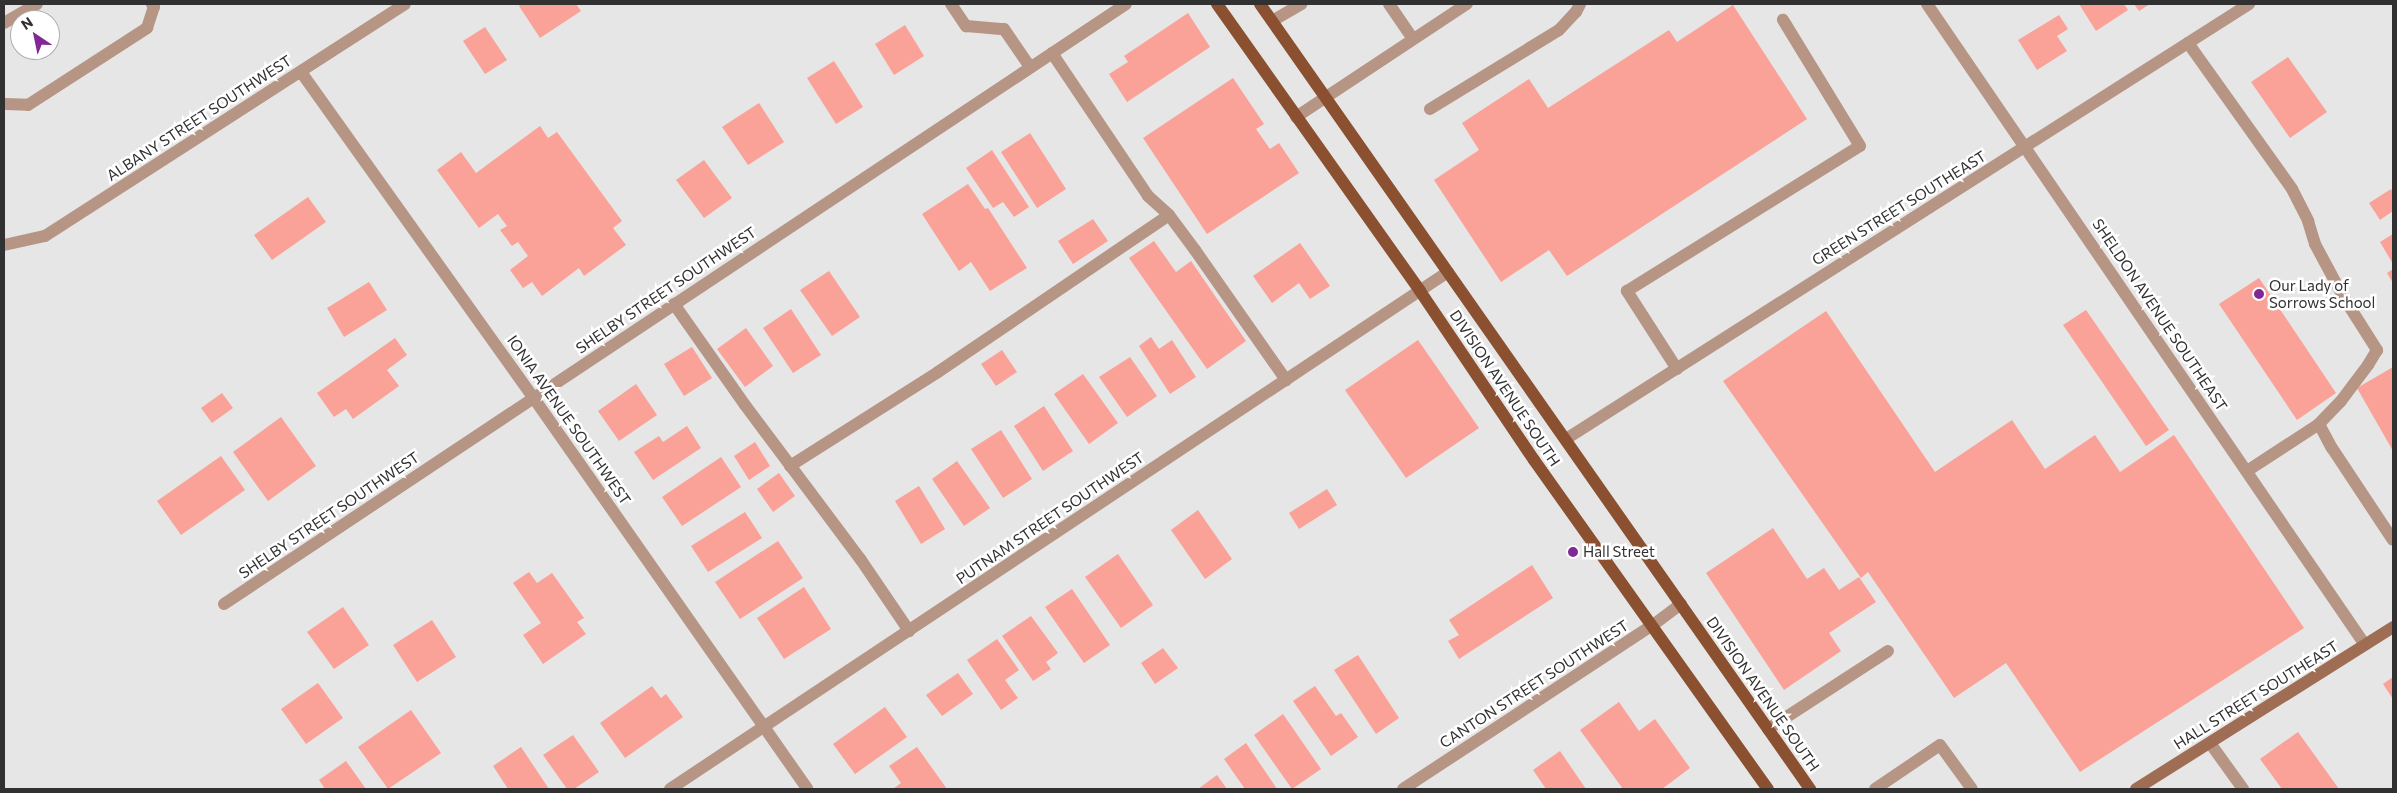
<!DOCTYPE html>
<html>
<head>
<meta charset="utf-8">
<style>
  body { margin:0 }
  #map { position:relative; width:2397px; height:793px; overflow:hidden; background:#e6e6e7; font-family:Commissioner,sans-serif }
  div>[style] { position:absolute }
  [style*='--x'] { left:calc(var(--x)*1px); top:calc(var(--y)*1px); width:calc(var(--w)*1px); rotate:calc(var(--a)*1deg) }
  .building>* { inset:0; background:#faa198 }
  .lane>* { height:12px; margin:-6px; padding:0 6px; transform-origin:6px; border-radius:6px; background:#b79584 }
  .street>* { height:12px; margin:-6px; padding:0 6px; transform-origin:6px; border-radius:6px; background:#b79584 }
  .secondary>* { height:12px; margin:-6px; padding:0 6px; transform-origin:6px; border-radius:6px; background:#9e6d54 }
  .primary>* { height:12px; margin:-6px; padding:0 6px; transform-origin:6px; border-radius:6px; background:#8b5030 }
  .dots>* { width:14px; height:14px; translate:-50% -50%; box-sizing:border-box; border:2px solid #fff; border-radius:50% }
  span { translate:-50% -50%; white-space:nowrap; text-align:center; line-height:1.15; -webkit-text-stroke:5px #fff; paint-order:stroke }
  .street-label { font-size:15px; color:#323132 }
  .poi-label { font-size:15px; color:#323132 }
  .left { translate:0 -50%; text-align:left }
  .frame { position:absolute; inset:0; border:5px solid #323132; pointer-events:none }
  .north { position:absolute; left:10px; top:10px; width:50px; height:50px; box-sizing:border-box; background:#fff; border:1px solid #adadad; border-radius:50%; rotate:326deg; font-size:14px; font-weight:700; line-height:20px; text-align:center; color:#323132 }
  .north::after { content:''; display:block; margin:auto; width:18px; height:22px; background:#802896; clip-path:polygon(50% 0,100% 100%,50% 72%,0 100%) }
</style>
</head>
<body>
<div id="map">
  <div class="building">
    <div style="clip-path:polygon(522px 4px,576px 4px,581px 11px,540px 38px,519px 6px)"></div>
    <div style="clip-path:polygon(2079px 4px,2124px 4px,2128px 10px,2096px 31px)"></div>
    <div style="clip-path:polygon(2134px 4px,2150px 4px,2139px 11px)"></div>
    <div style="clip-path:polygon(1733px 5px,1807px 119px,1567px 276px,1549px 250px,1501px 282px,1434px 180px,1479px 150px,1462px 123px,1529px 79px,1548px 108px,1669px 30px,1677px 42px)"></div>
    <div style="clip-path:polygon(1188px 13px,1210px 47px,1127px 102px,1109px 74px,1128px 62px,1124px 56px)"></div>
    <div style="clip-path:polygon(2059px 15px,2068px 29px,2057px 36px,2067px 51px,2037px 70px,2018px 40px)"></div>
    <div style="clip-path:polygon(905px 25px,924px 56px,894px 75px,875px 44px)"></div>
    <div style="clip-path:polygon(485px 27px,507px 60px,485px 74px,463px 41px)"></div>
    <div style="clip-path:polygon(2288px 57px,2327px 112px,2290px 138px,2251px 82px)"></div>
    <div style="clip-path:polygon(834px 61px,863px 107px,836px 124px,807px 78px)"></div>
    <div style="clip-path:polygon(1233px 78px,1264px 124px,1256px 129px,1270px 149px,1279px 143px,1299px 173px,1207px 234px,1143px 138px)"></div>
    <div style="clip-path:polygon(759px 103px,784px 142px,748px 165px,722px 127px)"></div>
    <div style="clip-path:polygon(540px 126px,548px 138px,557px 132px,622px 221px,613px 228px,626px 245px,584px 276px,579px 268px,542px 296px,532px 282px,523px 288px,510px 270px,528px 256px,518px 242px,512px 246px,500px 230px,507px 226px,498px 214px,479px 228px,437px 170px,461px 152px,476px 173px)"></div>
    <div style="clip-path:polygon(1030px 133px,1066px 189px,1037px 208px,1001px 152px)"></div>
    <div style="clip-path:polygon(992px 150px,1029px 207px,1014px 217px,1003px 202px,993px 208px,966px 168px)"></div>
    <div style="clip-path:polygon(704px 160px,732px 198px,704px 218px,676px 180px)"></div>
    <div style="clip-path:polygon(968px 184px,985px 209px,988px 208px,1027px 268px,990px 291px,971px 262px,959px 271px,922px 214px)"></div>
    <div style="clip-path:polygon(2391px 189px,2393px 193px,2393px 211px,2380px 220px,2369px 203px)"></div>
    <div style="clip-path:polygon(308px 197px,326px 222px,272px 260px,254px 235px)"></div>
    <div style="clip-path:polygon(1093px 219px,1108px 241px,1073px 264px,1058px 241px)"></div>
    <div style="clip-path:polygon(2393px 234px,2393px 264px,2380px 242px)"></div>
    <div style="clip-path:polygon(1154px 241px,1176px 272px,1191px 261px,1246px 341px,1207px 369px,1129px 258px)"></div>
    <div style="clip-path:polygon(1300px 243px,1330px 286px,1310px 299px,1299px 283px,1272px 303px,1253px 276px)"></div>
    <div style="clip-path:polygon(2393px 269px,2393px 283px,2387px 273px)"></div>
    <div style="clip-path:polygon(829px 271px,860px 317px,832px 336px,800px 290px)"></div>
    <div style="clip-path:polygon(2259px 278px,2336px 393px,2297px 420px,2219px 304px)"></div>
    <div style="clip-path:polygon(369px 282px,387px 310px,344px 337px,327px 308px)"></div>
    <div style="clip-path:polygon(791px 309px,821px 355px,793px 373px,763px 328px)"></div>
    <div style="clip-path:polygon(2086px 310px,2169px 430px,2146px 446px,2063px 325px)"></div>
    <div style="clip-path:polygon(1826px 311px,1935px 472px,2012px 420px,2045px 469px,2095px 435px,2120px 472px,2174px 435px,2304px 628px,2080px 772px,2006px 663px,1954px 698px,1868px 572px,1861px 578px,1723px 381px)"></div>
    <div style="clip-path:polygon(746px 328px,773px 366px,745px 387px,717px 349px)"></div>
    <div style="clip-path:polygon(1151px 337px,1159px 349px,1172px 340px,1196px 377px,1170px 394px,1139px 346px)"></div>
    <div style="clip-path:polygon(395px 338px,407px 355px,387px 370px,399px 386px,353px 419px,346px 409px,334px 417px,317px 393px)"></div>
    <div style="clip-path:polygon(1418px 340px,1479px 428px,1406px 478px,1345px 390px)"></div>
    <div style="clip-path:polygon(692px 347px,712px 378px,684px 396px,664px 364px)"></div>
    <div style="clip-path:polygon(1002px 350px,1017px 372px,996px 386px,981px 364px)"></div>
    <div style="clip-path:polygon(1130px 357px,1157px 396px,1127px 417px,1099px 377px)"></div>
    <div style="clip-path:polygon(2393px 367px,2393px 451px,2357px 388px)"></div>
    <div style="clip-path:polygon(1083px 374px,1118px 423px,1089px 444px,1054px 394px)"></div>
    <div style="clip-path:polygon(636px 384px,657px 415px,619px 441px,598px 411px)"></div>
    <div style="clip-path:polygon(222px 393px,233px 408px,212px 423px,201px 408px)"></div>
    <div style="clip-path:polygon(1044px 406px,1073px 451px,1043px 471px,1014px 426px)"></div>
    <div style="clip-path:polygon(281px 417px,316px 466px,268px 501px,233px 452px)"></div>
    <div style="clip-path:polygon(687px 426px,701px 448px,653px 480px,634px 452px,659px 436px,663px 442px)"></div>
    <div style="clip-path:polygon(1001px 430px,1032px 479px,1003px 498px,971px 449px)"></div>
    <div style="clip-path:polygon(755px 442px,770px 466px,749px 480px,734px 456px)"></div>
    <div style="clip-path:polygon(221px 456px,245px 490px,181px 535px,157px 501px)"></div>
    <div style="clip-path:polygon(721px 457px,741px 487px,682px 526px,662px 497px)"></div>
    <div style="clip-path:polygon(957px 461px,990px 508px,964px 526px,932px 479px)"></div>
    <div style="clip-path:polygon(779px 473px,795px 496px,773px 512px,757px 489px)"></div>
    <div style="clip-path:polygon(919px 486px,945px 529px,921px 544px,895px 501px)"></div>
    <div style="clip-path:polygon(1327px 489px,1337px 505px,1299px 529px,1289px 513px)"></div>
    <div style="clip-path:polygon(1198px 510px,1232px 559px,1205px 579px,1171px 530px)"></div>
    <div style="clip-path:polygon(745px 512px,762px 538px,708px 572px,691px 546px)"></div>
    <div style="clip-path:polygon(1773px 528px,1807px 579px,1824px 568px,1839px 590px,1859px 577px,1876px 602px,1829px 633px,1841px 651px,1784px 690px,1706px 573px)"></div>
    <div style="clip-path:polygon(778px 541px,803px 578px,740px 619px,715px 582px)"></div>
    <div style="clip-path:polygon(1118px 554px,1153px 605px,1121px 628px,1085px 577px)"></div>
    <div style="clip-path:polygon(1532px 565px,1553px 598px,1459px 659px,1448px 641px,1459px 635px,1449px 620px)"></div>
    <div style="clip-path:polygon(529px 572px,537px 583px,552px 573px,584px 618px,577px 622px,586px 634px,543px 664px,523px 635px,541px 623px,513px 583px)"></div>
    <div style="clip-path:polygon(804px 587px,831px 629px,784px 659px,757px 618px)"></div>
    <div style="clip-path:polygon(1072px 589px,1110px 645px,1084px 663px,1045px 607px)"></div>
    <div style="clip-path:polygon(343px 607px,369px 645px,334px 669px,307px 632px)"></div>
    <div style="clip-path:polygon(1031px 616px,1058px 653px,1046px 662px,1051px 669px,1033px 681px,1002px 636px)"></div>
    <div style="clip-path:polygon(432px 620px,456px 657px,417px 682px,393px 645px)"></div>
    <div style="clip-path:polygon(997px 639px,1019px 670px,1005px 680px,1018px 698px,1001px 710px,967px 660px)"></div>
    <div style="clip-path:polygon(1163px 648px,1178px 668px,1155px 684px,1141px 663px)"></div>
    <div style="clip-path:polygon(1358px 655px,1399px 718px,1376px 734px,1334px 670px)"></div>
    <div style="clip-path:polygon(958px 673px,973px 694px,942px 716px,926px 695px)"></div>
    <div style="clip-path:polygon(2393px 677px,2393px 699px,2383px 684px)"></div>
    <div style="clip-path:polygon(318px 683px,343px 718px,306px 744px,281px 709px)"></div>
    <div style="clip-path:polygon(652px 686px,661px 698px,666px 694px,683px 717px,625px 758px,600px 723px)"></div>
    <div style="clip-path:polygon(1315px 686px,1336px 716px,1341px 713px,1358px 737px,1331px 756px,1293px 701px)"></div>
    <div style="clip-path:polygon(1619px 702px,1639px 731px,1655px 719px,1690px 768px,1662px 789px,1623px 789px,1580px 730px)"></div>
    <div style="clip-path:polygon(885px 707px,907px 737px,855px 774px,833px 744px)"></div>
    <div style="clip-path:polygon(411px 710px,441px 753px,388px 789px,358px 747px)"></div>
    <div style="clip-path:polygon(1283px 714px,1321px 769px,1292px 789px,1254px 735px)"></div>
    <div style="clip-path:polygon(2298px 732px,2339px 789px,2282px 789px,2260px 759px)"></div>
    <div style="clip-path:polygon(573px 735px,599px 772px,574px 789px,567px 789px,543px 755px)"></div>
    <div style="clip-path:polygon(1246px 743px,1277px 789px,1245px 789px,1224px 759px)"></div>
    <div style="clip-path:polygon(521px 747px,549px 789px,508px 789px,493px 766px)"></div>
    <div style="clip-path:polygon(917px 747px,947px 789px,893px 789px,901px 783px,889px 766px)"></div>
    <div style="clip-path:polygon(1560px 751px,1586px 789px,1546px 789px,1533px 770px)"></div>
    <div style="clip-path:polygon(346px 761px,366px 789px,325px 789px,319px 780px)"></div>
    <div style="clip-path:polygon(1217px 775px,1227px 789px,1198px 789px)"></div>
  </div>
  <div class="lane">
    <div style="--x:951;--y:4;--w:27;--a:56"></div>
    <div style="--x:966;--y:26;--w:38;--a:5"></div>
    <div style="--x:1004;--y:29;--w:46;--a:55.6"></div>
    <div style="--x:1389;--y:4;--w:42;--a:55.6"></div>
    <div style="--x:1272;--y:21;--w:34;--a:-30"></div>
    <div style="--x:4;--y:23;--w:38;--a:-30"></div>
    <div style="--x:2188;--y:43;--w:179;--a:54.5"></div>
    <div style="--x:2292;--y:189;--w:36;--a:63"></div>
    <div style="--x:2308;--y:221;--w:24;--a:73"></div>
    <div style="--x:2315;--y:244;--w:61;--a:61.8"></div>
    <div style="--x:2344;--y:298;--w:62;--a:57.6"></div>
    <div style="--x:2377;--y:350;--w:17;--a:121"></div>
    <div style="--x:2368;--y:365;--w:45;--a:126.9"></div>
    <div style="--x:2341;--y:401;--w:32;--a:134"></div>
    <div style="--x:2319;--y:424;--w:27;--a:62"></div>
    <div style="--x:2332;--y:448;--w:110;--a:56.5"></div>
    <div style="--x:1052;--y:53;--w:172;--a:56.1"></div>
    <div style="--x:1148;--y:196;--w:28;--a:42"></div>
    <div style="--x:1169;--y:215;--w:44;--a:53.4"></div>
    <div style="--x:1195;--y:250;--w:159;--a:55"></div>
    <div style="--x:5;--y:104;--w:23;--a:2"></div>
    <div style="--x:28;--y:105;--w:142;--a:-32.9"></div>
    <div style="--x:147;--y:28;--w:22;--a:-72"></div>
    <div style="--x:154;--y:7;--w:4;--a:-124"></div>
    <div style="--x:1430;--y:109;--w:151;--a:-31.5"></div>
    <div style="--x:1559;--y:30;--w:25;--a:-47"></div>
    <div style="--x:1576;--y:12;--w:9;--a:-63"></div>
    <div style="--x:674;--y:304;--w:123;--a:54.9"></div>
    <div style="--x:745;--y:405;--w:194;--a:53.2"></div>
    <div style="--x:861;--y:560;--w:86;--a:55.9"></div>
    <div style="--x:1677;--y:369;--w:93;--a:-122.7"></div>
    <div style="--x:1627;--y:291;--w:274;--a:-31.9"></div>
    <div style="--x:1860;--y:146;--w:148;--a:-121.4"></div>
    <div style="--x:790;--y:466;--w:175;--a:-32.4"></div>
    <div style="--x:938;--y:372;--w:279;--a:-34.2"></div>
    <div style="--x:2247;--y:471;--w:86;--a:-33.1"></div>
    <div style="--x:1768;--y:729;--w:143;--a:-33"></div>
    <div style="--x:1875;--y:789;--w:78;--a:-34.1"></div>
    <div style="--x:1940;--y:745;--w:54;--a:54"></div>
  </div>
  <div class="street">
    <div style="--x:1927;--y:4;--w:776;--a:55.65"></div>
    <div style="--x:301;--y:72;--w:399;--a:54.5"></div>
    <div style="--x:533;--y:397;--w:478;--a:55"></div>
    <div style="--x:1296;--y:117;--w:205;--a:-33.5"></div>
    <div style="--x:4;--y:245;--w:42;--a:-12.4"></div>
    <div style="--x:45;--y:236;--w:428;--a:-32.8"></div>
    <div style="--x:1566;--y:439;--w:810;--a:-32.49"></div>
    <div style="--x:224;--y:604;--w:1083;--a:-33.63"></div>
    <div style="--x:2210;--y:743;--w:57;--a:54.3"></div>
    <div style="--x:670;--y:789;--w:934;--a:-33.61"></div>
    <div style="--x:1403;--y:789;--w:299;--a:-33.3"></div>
    <div style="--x:1653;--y:625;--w:35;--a:-37"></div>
  </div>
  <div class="secondary">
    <div style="--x:2136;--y:789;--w:304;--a:-32.2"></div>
  </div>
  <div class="primary">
    <div style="--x:1217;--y:4;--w:352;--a:54.7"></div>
    <div style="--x:1420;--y:291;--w:204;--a:56"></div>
    <div style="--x:1534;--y:460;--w:404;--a:54.6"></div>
    <div style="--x:1260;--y:4;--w:959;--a:54.98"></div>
  </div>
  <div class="dots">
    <div style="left:2259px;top:294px;background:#802896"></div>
    <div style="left:1573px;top:552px;background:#802896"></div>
  </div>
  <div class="street-label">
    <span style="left:199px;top:118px;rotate:-33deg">ALBANY STREET SOUTHWEST</span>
    <span style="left:1899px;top:208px;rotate:-32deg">GREEN STREET SOUTHEAST</span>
    <span style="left:666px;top:290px;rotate:-34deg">SHELBY STREET SOUTHWEST</span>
    <span style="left:2160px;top:315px;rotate:56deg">SHELDON AVENUE SOUTHEAST</span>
    <span style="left:1505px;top:388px;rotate:56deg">DIVISION AVENUE SOUTH</span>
    <span style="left:569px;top:420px;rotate:55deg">IONIA AVENUE SOUTHWEST</span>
    <span style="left:329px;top:515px;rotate:-34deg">SHELBY STREET SOUTHWEST</span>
    <span style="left:1050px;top:518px;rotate:-34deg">PUTNAM STREET SOUTHWEST</span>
    <span style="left:1534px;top:684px;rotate:-33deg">CANTON STREET SOUTHWEST</span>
    <span style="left:1763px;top:694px;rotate:55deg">DIVISION AVENUE SOUTH</span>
    <span style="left:2256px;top:695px;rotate:-32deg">HALL STREET SOUTHEAST</span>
  </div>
  <div class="poi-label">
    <span class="left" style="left:2269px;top:294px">Our Lady of<br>Sorrows School</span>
    <span class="left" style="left:1583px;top:552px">Hall Street</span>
  </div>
  <div class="frame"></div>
  <div class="north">N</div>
</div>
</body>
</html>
